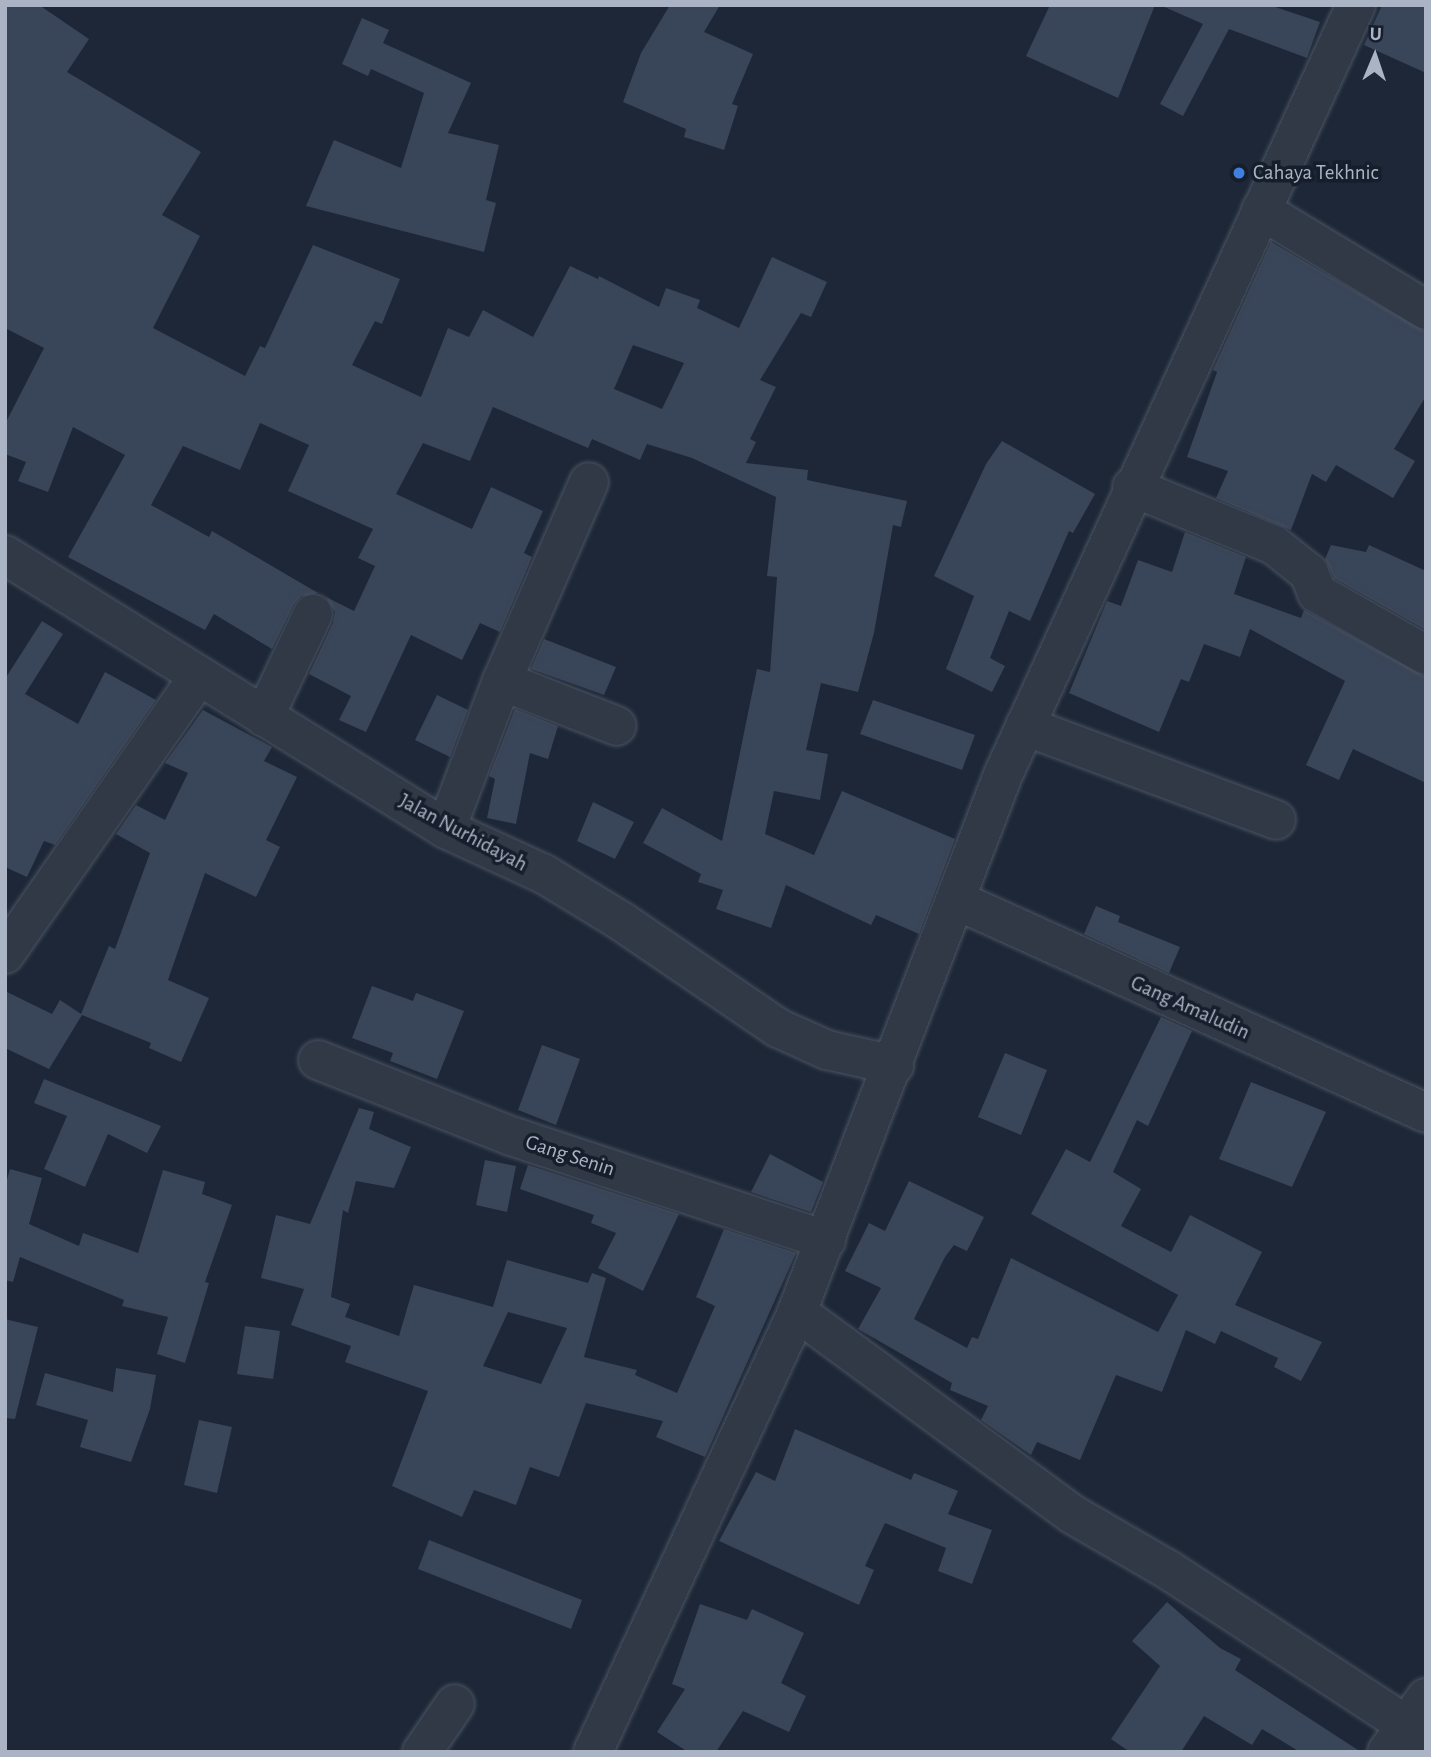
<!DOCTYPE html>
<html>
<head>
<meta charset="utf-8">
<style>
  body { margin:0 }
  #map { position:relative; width:1431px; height:1757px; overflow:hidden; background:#1d2737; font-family:"Alegreya Sans",sans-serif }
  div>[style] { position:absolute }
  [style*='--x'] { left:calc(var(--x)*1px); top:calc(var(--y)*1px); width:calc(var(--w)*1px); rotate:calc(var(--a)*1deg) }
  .building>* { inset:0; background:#394558 }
  .roads { filter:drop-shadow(0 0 2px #4b5462) drop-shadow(0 0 2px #4b5462) }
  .minor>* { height:38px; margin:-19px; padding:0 19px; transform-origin:19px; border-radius:19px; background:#313947 }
  .dots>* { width:19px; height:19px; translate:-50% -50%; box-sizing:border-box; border:4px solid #171e2b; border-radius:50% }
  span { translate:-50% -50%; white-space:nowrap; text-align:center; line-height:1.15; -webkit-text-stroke:7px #171e2b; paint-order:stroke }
  .poi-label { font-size:21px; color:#aab4c5 }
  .left { translate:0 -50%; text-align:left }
  .street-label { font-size:21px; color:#aab4c5 }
  .frame { position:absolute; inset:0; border:7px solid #aab4c5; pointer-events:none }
  .north { position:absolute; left:1340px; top:21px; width:70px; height:70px; -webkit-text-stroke:5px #171e2b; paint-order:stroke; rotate:2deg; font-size:19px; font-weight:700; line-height:28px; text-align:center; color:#aab4c5 }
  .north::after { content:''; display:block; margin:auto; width:24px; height:32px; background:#aab4c5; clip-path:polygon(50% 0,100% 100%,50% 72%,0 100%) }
</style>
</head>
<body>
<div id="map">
  <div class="building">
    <div style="clip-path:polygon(evenodd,5px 5px,39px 5px,89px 39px,67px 72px,201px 152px,162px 215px,200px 236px,153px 328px,245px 376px,260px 346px,265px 348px,313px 245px,400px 279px,382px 324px,375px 321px,352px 365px,421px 397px,448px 328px,469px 337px,483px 310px,533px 337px,570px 266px,598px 279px,599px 276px,659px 307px,666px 288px,700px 300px,697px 308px,739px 328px,772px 257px,827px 282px,811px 317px,801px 313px,760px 380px,776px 387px,750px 439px,756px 442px,746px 463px,808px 470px,807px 480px,907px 501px,901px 527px,893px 525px,874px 633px,858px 692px,821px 683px,806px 750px,828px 754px,820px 800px,774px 791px,765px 834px,814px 855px,842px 791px,955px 839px,919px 934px,876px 915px,871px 925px,786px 885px,771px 928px,716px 909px,723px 890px,698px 882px,701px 874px,643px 843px,662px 808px,722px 841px,757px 669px,770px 672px,777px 577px,767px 576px,776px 497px,692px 458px,647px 444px,640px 460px,592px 439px,588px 448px,493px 407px,470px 461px,423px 443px,396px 494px,472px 529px,491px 487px,543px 511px,524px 553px,532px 557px,500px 632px,480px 623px,462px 660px,411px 635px,366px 732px,339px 720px,351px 696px,309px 674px,333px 623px,335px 612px,326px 597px,354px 611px,375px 566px,358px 558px,373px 529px,288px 491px,309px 445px,260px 423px,240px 470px,183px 446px,151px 505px,209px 537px,212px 531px,318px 593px,301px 596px,294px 604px,272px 649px,214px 614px,205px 630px,68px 557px,125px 455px,73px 427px,48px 492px,18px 481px,26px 462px,5px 454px,5px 424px,44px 348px,5px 328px,5px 5px,633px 345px,684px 363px,662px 409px,614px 389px,633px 345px)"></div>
    <div style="clip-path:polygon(670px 5px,720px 5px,704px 32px,753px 54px,732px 104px,738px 106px,724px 150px,684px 137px,686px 129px,623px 102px,641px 53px)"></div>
    <div style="clip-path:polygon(1050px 5px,1155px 5px,1118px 98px,1026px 56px)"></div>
    <div style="clip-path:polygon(1160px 5px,1269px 5px,1320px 22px,1307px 58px,1229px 29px,1183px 116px,1160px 104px,1203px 24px)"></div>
    <div style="clip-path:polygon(1382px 5px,1426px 5px,1426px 73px,1364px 45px)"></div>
    <div style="clip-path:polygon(362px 18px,389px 30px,383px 43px,471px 83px,448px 133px,499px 145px,486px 200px,496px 203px,484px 252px,306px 206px,334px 140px,401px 168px,424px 93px,371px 69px,368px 76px,342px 64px)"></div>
    <div style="clip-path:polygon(1271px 242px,1426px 332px,1426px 396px,1394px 449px,1415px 461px,1393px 498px,1336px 465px,1326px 482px,1312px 474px,1291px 530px,1216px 498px,1228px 471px,1187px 457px,1217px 372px,1213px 370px)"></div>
    <div style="clip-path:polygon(1002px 441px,1095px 494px,1073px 533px,1069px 531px,1030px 621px,1009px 611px,990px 658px,1005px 666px,992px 692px,946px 669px,974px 596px,934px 576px,986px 464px)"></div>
    <div style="clip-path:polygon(1185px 532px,1246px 557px,1234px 594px,1301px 618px,1304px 610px,1426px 677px,1426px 783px,1353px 749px,1339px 780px,1306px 765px,1345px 681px,1250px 629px,1240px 657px,1204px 644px,1189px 682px,1181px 679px,1159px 732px,1069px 693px,1107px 601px,1121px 606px,1138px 560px,1172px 572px)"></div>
    <div style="clip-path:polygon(1331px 545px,1366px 552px,1369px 545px,1426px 571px,1426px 630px,1334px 578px,1325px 559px)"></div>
    <div style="clip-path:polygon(42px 621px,63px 634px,25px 694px,78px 724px,105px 672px,156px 700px,55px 845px,44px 841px,27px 877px,5px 867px,5px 679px)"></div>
    <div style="clip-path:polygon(544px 639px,616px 667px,604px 695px,531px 669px)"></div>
    <div style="clip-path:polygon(437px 695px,468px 710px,450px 757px,415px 740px)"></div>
    <div style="clip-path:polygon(873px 700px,975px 735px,962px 770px,860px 734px)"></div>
    <div style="clip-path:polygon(515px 709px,558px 726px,548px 759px,530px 753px,516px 824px,487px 818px,495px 779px,489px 776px)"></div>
    <div style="clip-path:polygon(203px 710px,272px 747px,264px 761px,297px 777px,266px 840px,280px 847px,256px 897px,205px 873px,168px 980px,209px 998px,181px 1062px,149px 1048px,151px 1043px,82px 1015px,49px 1069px,5px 1048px,5px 991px,52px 1014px,60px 1000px,81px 1014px,109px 946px,115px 949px,150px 853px,116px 834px,136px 805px,165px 820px,188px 773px,165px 763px)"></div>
    <div style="clip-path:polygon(593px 802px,634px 822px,615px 859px,577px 841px)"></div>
    <div style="clip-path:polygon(1096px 906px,1120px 916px,1118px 922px,1180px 947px,1169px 973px,1084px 934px)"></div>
    <div style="clip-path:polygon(372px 986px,413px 1001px,416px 993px,464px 1011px,437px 1079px,390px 1061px,393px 1053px,352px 1038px)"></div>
    <div style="clip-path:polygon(1161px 1017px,1192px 1031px,1148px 1126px,1137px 1120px,1113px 1172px,1141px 1189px,1121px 1226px,1171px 1252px,1190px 1215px,1262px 1252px,1235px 1305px,1322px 1342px,1301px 1381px,1274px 1367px,1278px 1358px,1221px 1331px,1215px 1344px,1186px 1330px,1162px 1392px,1116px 1375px,1080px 1460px,1037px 1442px,1031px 1455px,981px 1420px,988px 1406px,950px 1390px,952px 1383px,858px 1329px,881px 1288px,845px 1271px,869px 1223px,885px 1231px,909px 1181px,984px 1217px,967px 1251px,954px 1245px,945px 1257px,914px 1319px,967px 1348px,972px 1337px,978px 1339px,1011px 1258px,1158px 1332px,1178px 1295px,1031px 1214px,1066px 1149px,1090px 1162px)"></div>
    <div style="clip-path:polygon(542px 1045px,580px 1059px,556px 1125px,518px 1110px)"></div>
    <div style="clip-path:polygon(1005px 1053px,1047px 1070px,1021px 1135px,978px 1117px)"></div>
    <div style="clip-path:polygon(44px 1079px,161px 1126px,147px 1153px,108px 1134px,85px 1187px,44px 1169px,67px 1116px,34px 1103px)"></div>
    <div style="clip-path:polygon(1251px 1082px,1326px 1112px,1292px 1187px,1219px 1159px)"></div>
    <div style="clip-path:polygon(evenodd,359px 1108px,374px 1112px,369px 1129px,411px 1147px,394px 1188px,356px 1181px,348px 1213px,343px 1210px,331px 1297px,350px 1304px,345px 1317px,399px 1336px,414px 1285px,493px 1307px,507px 1260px,588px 1283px,592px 1273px,606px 1278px,584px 1357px,637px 1370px,635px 1375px,677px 1393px,715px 1306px,696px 1297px,724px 1229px,796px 1253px,705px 1457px,656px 1437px,663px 1421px,586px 1403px,559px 1477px,530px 1467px,516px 1505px,474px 1490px,462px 1517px,392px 1486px,428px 1391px,345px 1362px,351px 1346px,291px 1325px,304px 1289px,261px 1278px,276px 1215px,310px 1224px,359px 1108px,508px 1312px,567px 1328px,541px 1384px,483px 1366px,508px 1312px)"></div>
    <div style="clip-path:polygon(770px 1154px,823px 1182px,811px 1212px,751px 1192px)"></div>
    <div style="clip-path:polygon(485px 1160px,516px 1166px,507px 1212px,476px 1205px)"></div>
    <div style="clip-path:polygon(528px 1165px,679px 1214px,643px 1291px,598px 1268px,616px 1233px,591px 1223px,594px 1215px,520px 1189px)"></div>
    <div style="clip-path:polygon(10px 1169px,42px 1178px,29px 1224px,79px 1246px,83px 1233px,138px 1253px,163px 1170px,205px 1182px,202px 1194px,232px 1205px,205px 1282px,209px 1283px,185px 1363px,157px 1354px,168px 1317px,122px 1306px,124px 1300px,20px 1257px,13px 1282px,5px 1280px,5px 1187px)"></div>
    <div style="clip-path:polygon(5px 1319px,38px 1327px,15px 1419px,5px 1418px)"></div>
    <div style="clip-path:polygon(245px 1326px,280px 1331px,273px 1379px,237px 1374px)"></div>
    <div style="clip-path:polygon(116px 1368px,156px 1375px,150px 1409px,131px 1462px,80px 1447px,88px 1420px,36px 1405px,45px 1373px,113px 1392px)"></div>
    <div style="clip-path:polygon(199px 1420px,232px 1427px,217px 1493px,184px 1485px)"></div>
    <div style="clip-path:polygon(795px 1429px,911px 1480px,914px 1473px,958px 1491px,948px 1514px,992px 1530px,972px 1584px,938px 1571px,946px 1548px,885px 1523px,865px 1566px,874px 1570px,859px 1605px,719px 1541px,756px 1472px,775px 1481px)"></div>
    <div style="clip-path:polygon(429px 1540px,582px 1600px,571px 1629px,418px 1569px)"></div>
    <div style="clip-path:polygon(1167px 1602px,1220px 1648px,1241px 1659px,1235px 1670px,1361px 1752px,1300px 1752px,1262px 1729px,1252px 1745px,1204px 1716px,1181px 1752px,1130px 1752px,1111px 1739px,1160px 1666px,1132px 1641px)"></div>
    <div style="clip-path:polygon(700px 1604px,747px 1620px,752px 1609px,804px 1633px,781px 1683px,806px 1696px,789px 1732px,743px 1711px,716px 1752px,688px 1752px,657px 1732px,685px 1689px,672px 1684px)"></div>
  </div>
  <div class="roads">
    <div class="minor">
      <div style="--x:1261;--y:210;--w:193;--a:31.2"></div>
      <div style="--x:1132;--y:487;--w:153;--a:22.2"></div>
      <div style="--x:1274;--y:545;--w:45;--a:38.7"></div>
      <div style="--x:1309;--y:573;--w:22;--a:68"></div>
      <div style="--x:1317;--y:593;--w:125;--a:29.6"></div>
      <div style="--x:5;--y:555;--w:519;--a:31.85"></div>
      <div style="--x:446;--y:829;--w:108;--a:24.7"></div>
      <div style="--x:544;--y:874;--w:90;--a:31.4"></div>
      <div style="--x:621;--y:921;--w:190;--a:34.3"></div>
      <div style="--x:778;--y:1028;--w:54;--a:24.2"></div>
      <div style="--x:827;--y:1050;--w:69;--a:12.6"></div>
      <div style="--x:502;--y:681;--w:123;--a:21.4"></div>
      <div style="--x:264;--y:717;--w:114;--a:-64.6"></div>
      <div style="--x:1025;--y:726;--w:268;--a:20.5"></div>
      <div style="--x:446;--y:829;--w:158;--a:-69.3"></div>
      <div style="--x:502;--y:681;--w:217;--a:-66.4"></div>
      <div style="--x:956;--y:900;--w:516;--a:24.38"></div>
      <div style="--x:5;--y:954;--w:339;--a:-55.1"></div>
      <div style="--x:318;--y:1060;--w:207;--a:21.5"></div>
      <div style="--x:511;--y:1136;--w:332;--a:18.3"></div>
      <div style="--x:797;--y:1312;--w:341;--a:36.3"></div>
      <div style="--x:1072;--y:1514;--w:110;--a:30.1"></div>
      <div style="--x:1167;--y:1569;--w:309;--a:33.1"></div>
      <div style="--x:422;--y:1752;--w:58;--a:-55.5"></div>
      <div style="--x:593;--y:1752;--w:485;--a:-65.1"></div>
      <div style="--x:797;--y:1312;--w:575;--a:-69.01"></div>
      <div style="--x:1003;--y:775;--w:847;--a:-65.37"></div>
      <div style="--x:1387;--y:1752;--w:67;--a:-54.2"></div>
    </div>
  </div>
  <div class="dots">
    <div style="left:1239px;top:173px;background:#3f7fe0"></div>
  </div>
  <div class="poi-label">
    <span class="left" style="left:1253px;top:173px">Cahaya Tekhnic</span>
  </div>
  <div class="street-label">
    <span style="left:463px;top:833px;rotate:28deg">Jalan Nurhidayah</span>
    <span style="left:1190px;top:1008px;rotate:24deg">Gang Amaludin</span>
    <span style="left:570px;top:1156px;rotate:18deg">Gang Senin</span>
  </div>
  <div class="frame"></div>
  <div class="north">U</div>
</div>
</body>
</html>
